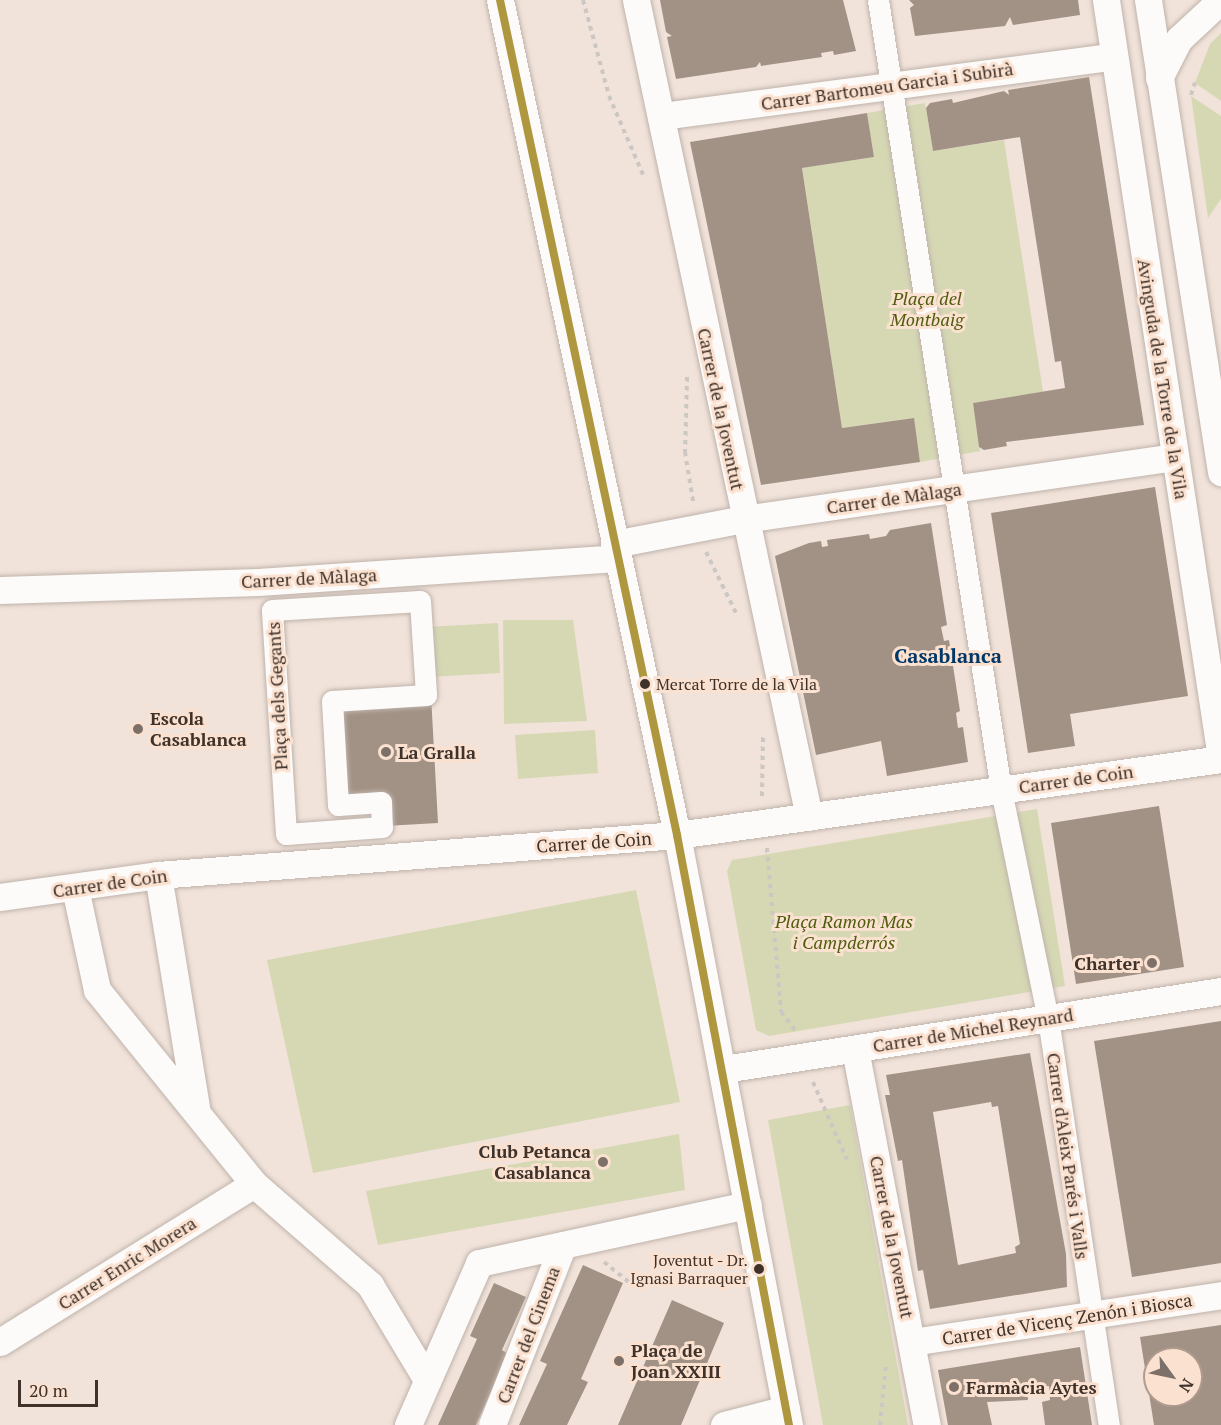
<!DOCTYPE html>
<html>
<head>
<meta charset="utf-8">
<style>
  body { margin:0 }
  #map { position:relative; width:1221px; height:1425px; overflow:hidden; background:#f1e3da; font-family:"PT Serif",serif }
  div>[style] { position:absolute }
  [style*='--x'] { left:calc(var(--x)*1px); top:calc(var(--y)*1px); width:calc(var(--w)*1px); rotate:calc(var(--a)*1deg) }
  .green>* { inset:0; background:#d6d8b4 }
  .building>* { inset:0; background:#a29285 }
  .path>* { height:4px; margin-top:-2px; transform-origin:0; background:repeating-linear-gradient(90deg,#cdc7c3 0 4.5px,transparent 0 9px) }
  .roads { filter:drop-shadow(0 0 2px #bfb3ab) drop-shadow(0 0 2px #bfb3ab) }
  .pedestrian>* { height:21px; margin:-10.5px; padding:0 10.5px; transform-origin:10.5px; border-radius:10.5px; background:#fdfbf9 }
  .minor>* { height:27px; margin:-13.5px; padding:0 13.5px; transform-origin:13.5px; border-radius:13.5px; background:#fdfbf9 }
  .bus-1>* { height:8px; margin:-4px; padding:0 4px; transform-origin:4px; border-radius:4px; background:#af9740 }
  .dots>* { width:16px; height:16px; translate:-50% -50%; box-sizing:border-box; border:3px solid #fbe1d0; border-radius:50% }
  span { translate:-50% -50%; white-space:nowrap; text-align:center; line-height:1.15; -webkit-text-stroke:6px #fbe1d0; paint-order:stroke }
  .bus-label { font-size:16px; color:#3f322a }
  .left { translate:0 -50%; text-align:left }
  .right { translate:-100% -50%; text-align:right }
  .street-label { font-size:18px; color:#3f322a }
  .park-label { font-size:18px; color:#4e5d0d; font-style:italic }
  .poi-label { font-size:18px; color:#3f322a; font-weight:700 }
  .neighbourhood-label { font-size:20px; color:#003767; font-weight:700 }
  .north { position:absolute; left:1143px; top:1347px; width:60px; height:60px; box-sizing:border-box; background:#fbe1d0; border:2px solid #b09b8e; border-radius:50%; rotate:123deg; font-size:16px; font-weight:700; line-height:24px; text-align:center; color:#3f322a }
  .north::after { content:''; display:block; margin:auto; width:21px; height:27px; background:#7d7068; clip-path:polygon(50% 0,100% 100%,50% 72%,0 100%) }
  .scale { position:absolute; left:18px; top:1380px; width:80px; height:27px; box-sizing:border-box; border:3px solid #3f322a; border-top:0; padding-left:8px; font-size:18px; line-height:21px; white-space:nowrap; color:#3f322a; -webkit-text-stroke:4px #fbe1d0; paint-order:stroke }
</style>
</head>
<body>
<div id="map">
  <div class="green">
    <div style="clip-path:polygon(1221px 33px,1221px 101px,1195px 83px,1210px 44px)"></div>
    <div style="clip-path:polygon(1191px 96px,1221px 116px,1221px 199px,1208px 218px)"></div>
    <div style="clip-path:polygon(925px 103px,933px 151px,1004px 140px,1043px 392px,973px 403px,980px 451px,920px 462px,913px 418px,842px 428px,802px 168px,874px 157px,867px 113px)"></div>
    <div style="clip-path:polygon(503px 620px,573px 620px,587px 721px,504px 724px)"></div>
    <div style="clip-path:polygon(498px 623px,500px 673px,429px 677px,427px 627px)"></div>
    <div style="clip-path:polygon(595px 730px,598px 773px,518px 779px,515px 735px)"></div>
    <div style="clip-path:polygon(1037px 809px,1065px 986px,769px 1036px,756px 1030px,727px 871px,732px 860px)"></div>
    <div style="clip-path:polygon(636px 890px,680px 1102px,313px 1173px,267px 960px)"></div>
    <div style="clip-path:polygon(850px 1105px,908px 1425px,823px 1425px,768px 1120px)"></div>
    <div style="clip-path:polygon(679px 1134px,685px 1190px,378px 1245px,366px 1191px)"></div>
  </div>
  <div class="building">
    <div style="clip-path:polygon(660px 0,843px 0,856px 51px,834px 55px,833px 51px,821px 53px,822px 57px,761px 66px,760px 62px,756px 67px,676px 79px,667px 37px,672px 36px,666px 32px)"></div>
    <div style="clip-path:polygon(909px 0,1078px 0,1080px 15px,1013px 25px,1010px 17px,1005px 26px,915px 36px,910px 8px,914px 5px)"></div>
    <div style="clip-path:polygon(1089px 77px,1144px 425px,1006px 442px,1007px 446px,984px 450px,979px 447px,973px 403px,1065px 388px,1061px 361px,1055px 362px,1020px 137px,933px 151px,926px 108px,930px 103px,952px 99px,953px 103px,1004px 91px,1009px 95px,1008px 90px)"></div>
    <div style="clip-path:polygon(867px 113px,874px 157px,802px 168px,809px 214px,842px 428px,914px 418px,920px 462px,761px 485px,690px 142px)"></div>
    <div style="clip-path:polygon(1155px 487px,1188px 696px,1070px 714px,1075px 746px,1028px 753px,991px 513px)"></div>
    <div style="clip-path:polygon(931px 523px,947px 625px,941px 627px,944px 641px,949px 640px,960px 711px,956px 713px,958px 728px,963px 727px,968px 762px,887px 776px,881px 741px,816px 755px,775px 556px,809px 543px,821px 541px,822px 547px,828px 546px,827px 540px,869px 534px,870px 539px,886px 536px,890px 530px)"></div>
    <div style="clip-path:polygon(431px 695px,438px 823px,385px 826px,383px 799px,342px 800px,335px 704px)"></div>
    <div style="clip-path:polygon(1159px 806px,1184px 967px,1076px 984px,1051px 823px)"></div>
    <div style="clip-path:polygon(1221px 1021px,1221px 1263px,1132px 1277px,1094px 1041px)"></div>
    <div style="clip-path:polygon(evenodd,1030px 1053px,1066px 1254px,1067px 1287px,930px 1309px,923px 1270px,918px 1271px,902px 1160px,898px 1161px,885px 1095px,890px 1095px,886px 1075px,1030px 1053px,991px 1102px,992px 1107px,998px 1106px,1020px 1244px,1015px 1247px,1016px 1253px,958px 1265px,933px 1112px,991px 1102px)"></div>
    <div style="clip-path:polygon(583px 1265px,623px 1283px,581px 1379px,588px 1382px,567px 1425px,519px 1425px,547px 1364px,540px 1361px)"></div>
    <div style="clip-path:polygon(494px 1283px,526px 1297px,502px 1350px,508px 1354px,476px 1425px,438px 1425px,477px 1339px,470px 1336px)"></div>
    <div style="clip-path:polygon(672px 1300px,724px 1323px,681px 1425px,618px 1425px)"></div>
    <div style="clip-path:polygon(evenodd,1221px 1325px,1221px 1425px,1154px 1425px,1140px 1337px,1221px 1325px,1155px 1359px,1191px 1359px,1191px 1395px,1155px 1395px,1155px 1359px)"></div>
    <div style="clip-path:polygon(1080px 1347px,1092px 1425px,1045px 1425px,1042px 1402px,1050px 1400px,1049px 1386px,1027px 1389px,1028px 1400px,987px 1402px,992px 1425px,948px 1425px,938px 1370px)"></div>
  </div>
  <div class="path">
    <div style="--x:583;--y:0;--w:99;--a:74.8"></div>
    <div style="--x:609;--y:96;--w:90;--a:66.6"></div>
    <div style="--x:1191;--y:95;--w:13;--a:-72"></div>
    <div style="--x:687;--y:377;--w:75;--a:91.5"></div>
    <div style="--x:685;--y:452;--w:50;--a:80.7"></div>
    <div style="--x:706;--y:552;--w:70;--a:63.8"></div>
    <div style="--x:762;--y:796;--w:59;--a:-89"></div>
    <div style="--x:767;--y:848;--w:165;--a:85.1"></div>
    <div style="--x:781;--y:1012;--w:23;--a:52"></div>
    <div style="--x:813;--y:1082;--w:85;--a:66.4"></div>
    <div style="--x:604;--y:1262;--w:38;--a:39"></div>
    <div style="--x:880;--y:1425;--w:62;--a:-84.5"></div>
  </div>
  <div class="roads">
    <div class="pedestrian">
      <div style="--x:878;--y:0;--w:800;--a:81.15"></div>
      <div style="--x:1001;--y:790;--w:233;--a:78.4"></div>
      <div style="--x:1048;--y:1018;--w:412;--a:81.5"></div>
      <div style="--x:420;--y:601;--w:94;--a:86.3"></div>
      <div style="--x:426;--y:695;--w:94;--a:176.3"></div>
      <div style="--x:332;--y:701;--w:104;--a:86.7"></div>
      <div style="--x:338;--y:805;--w:43;--a:-4"></div>
      <div style="--x:381;--y:802;--w:25;--a:88"></div>
      <div style="--x:382;--y:827;--w:96;--a:175.8"></div>
      <div style="--x:286;--y:834;--w:224;--a:-93.6"></div>
      <div style="--x:272;--y:610;--w:148;--a:-3.5"></div>
    </div>
    <div class="minor">
      <div style="--x:500;--y:0;--w:854;--a:78.03"></div>
      <div style="--x:677;--y:835;--w:601;--a:79.25"></div>
      <div style="--x:636;--y:0;--w:835;--a:78.04"></div>
      <div style="--x:1106;--y:0;--w:767;--a:81.37"></div>
      <div style="--x:1148;--y:0;--w:478;--a:81.2"></div>
      <div style="--x:1159;--y:78;--w:44;--a:-62.9"></div>
      <div style="--x:1179;--y:39;--w:57;--a:-42.9"></div>
      <div style="--x:661;--y:116;--w:457;--a:-7.5"></div>
      <div style="--x:614;--y:544;--w:132;--a:-10.9"></div>
      <div style="--x:744;--y:519;--w:435;--a:-8.2"></div>
      <div style="--x:0;--y:590;--w:258;--a:-1.8"></div>
      <div style="--x:258;--y:582;--w:360;--a:-3.8"></div>
      <div style="--x:158;--y:875;--w:235;--a:80.7"></div>
      <div style="--x:75;--y:888;--w:104;--a:77.8"></div>
      <div style="--x:97;--y:990;--w:250;--a:51"></div>
      <div style="--x:254;--y:1184;--w:154;--a:41"></div>
      <div style="--x:370;--y:1285;--w:111;--a:59"></div>
      <div style="--x:0;--y:897;--w:160;--a:-7.9"></div>
      <div style="--x:158;--y:875;--w:521;--a:-4.41"></div>
      <div style="--x:677;--y:835;--w:549;--a:-7.95"></div>
      <div style="--x:855;--y:1049;--w:383;--a:79.2"></div>
      <div style="--x:724;--y:1069;--w:503;--a:-8.92"></div>
      <div style="--x:0;--y:1342;--w:299;--a:-31.9"></div>
      <div style="--x:912;--y:1342;--w:313;--a:-8.6"></div>
      <div style="--x:408;--y:1425;--w:177;--a:-66.3"></div>
      <div style="--x:479;--y:1263;--w:275;--a:-12.2"></div>
      <div style="--x:492;--y:1425;--w:193;--a:-68.5"></div>
      <div style="--x:724;--y:1425;--w:64;--a:-14.5"></div>
    </div>
  </div>
  <div class="bus-1">
    <div style="--x:500;--y:0;--w:854;--a:78.03"></div>
    <div style="--x:677;--y:835;--w:601;--a:79.25"></div>
  </div>
  <div class="dots">
    <div style="left:645px;top:684px;background:#3f322a"></div>
    <div style="left:138px;top:729px;background:#7d7068"></div>
    <div style="left:386px;top:752px;background:#7d7068"></div>
    <div style="left:1152px;top:963px;background:#7d7068"></div>
    <div style="left:603px;top:1162px;background:#7d7068"></div>
    <div style="left:759px;top:1269px;background:#3f322a"></div>
    <div style="left:619px;top:1361px;background:#7d7068"></div>
    <div style="left:954px;top:1387px;background:#7d7068"></div>
  </div>
  <div class="bus-label">
    <span class="left" style="left:656px;top:684px">Mercat Torre de la Vila</span>
    <span class="right" style="left:748px;top:1269px">Joventut - Dr.<br>Ignasi Barraquer</span>
  </div>
  <div class="street-label">
    <span style="left:887px;top:86px;rotate:-8deg">Carrer Bartomeu Garcia i Subirà</span>
    <span style="left:1163px;top:379px;rotate:81deg">Avinguda de la Torre de la Vila</span>
    <span style="left:721px;top:409px;rotate:78deg">Carrer de la Joventut</span>
    <span style="left:894px;top:498px;rotate:-8deg">Carrer de Màlaga</span>
    <span style="left:309px;top:578px;rotate:-3deg">Carrer de Màlaga</span>
    <span style="left:277px;top:696px;rotate:-93deg">Plaça dels Gegants</span>
    <span style="left:1076px;top:779px;rotate:-8deg">Carrer de Coin</span>
    <span style="left:594px;top:842px;rotate:-4deg">Carrer de Coin</span>
    <span style="left:110px;top:883px;rotate:-8deg">Carrer de Coin</span>
    <span style="left:973px;top:1030px;rotate:-9deg">Carrer de Michel Reynard</span>
    <span style="left:1068px;top:1156px;rotate:82deg">Carrer d'Aleix Parés i Valls</span>
    <span style="left:892px;top:1237px;rotate:79deg">Carrer de la Joventut</span>
    <span style="left:127px;top:1263px;rotate:-32deg">Carrer Enric Morera</span>
    <span style="left:1067px;top:1319px;rotate:-9deg">Carrer de Vicenç Zenón i Biosca</span>
    <span style="left:528px;top:1335px;rotate:-69deg">Carrer del Cinema</span>
  </div>
  <div class="park-label">
    <span style="left:927px;top:309px">Plaça del<br>Montbaig</span>
    <span style="left:844px;top:932px">Plaça Ramon Mas<br>i Campderrós</span>
  </div>
  <div class="poi-label">
    <span class="left" style="left:150px;top:729px">Escola<br>Casablanca</span>
    <span class="left" style="left:398px;top:752px">La Gralla</span>
    <span class="right" style="left:1140px;top:963px">Charter</span>
    <span class="right" style="left:591px;top:1162px">Club Petanca<br>Casablanca</span>
    <span class="left" style="left:631px;top:1361px">Plaça de<br>Joan XXIII</span>
    <span class="left" style="left:966px;top:1387px">Farmàcia Aytes</span>
  </div>
  <div class="neighbourhood-label">
    <span style="left:948px;top:655px">Casablanca</span>
  </div>
  <div class="north">N</div>
  <div class="scale">20 m</div>
</div>
</body>
</html>
